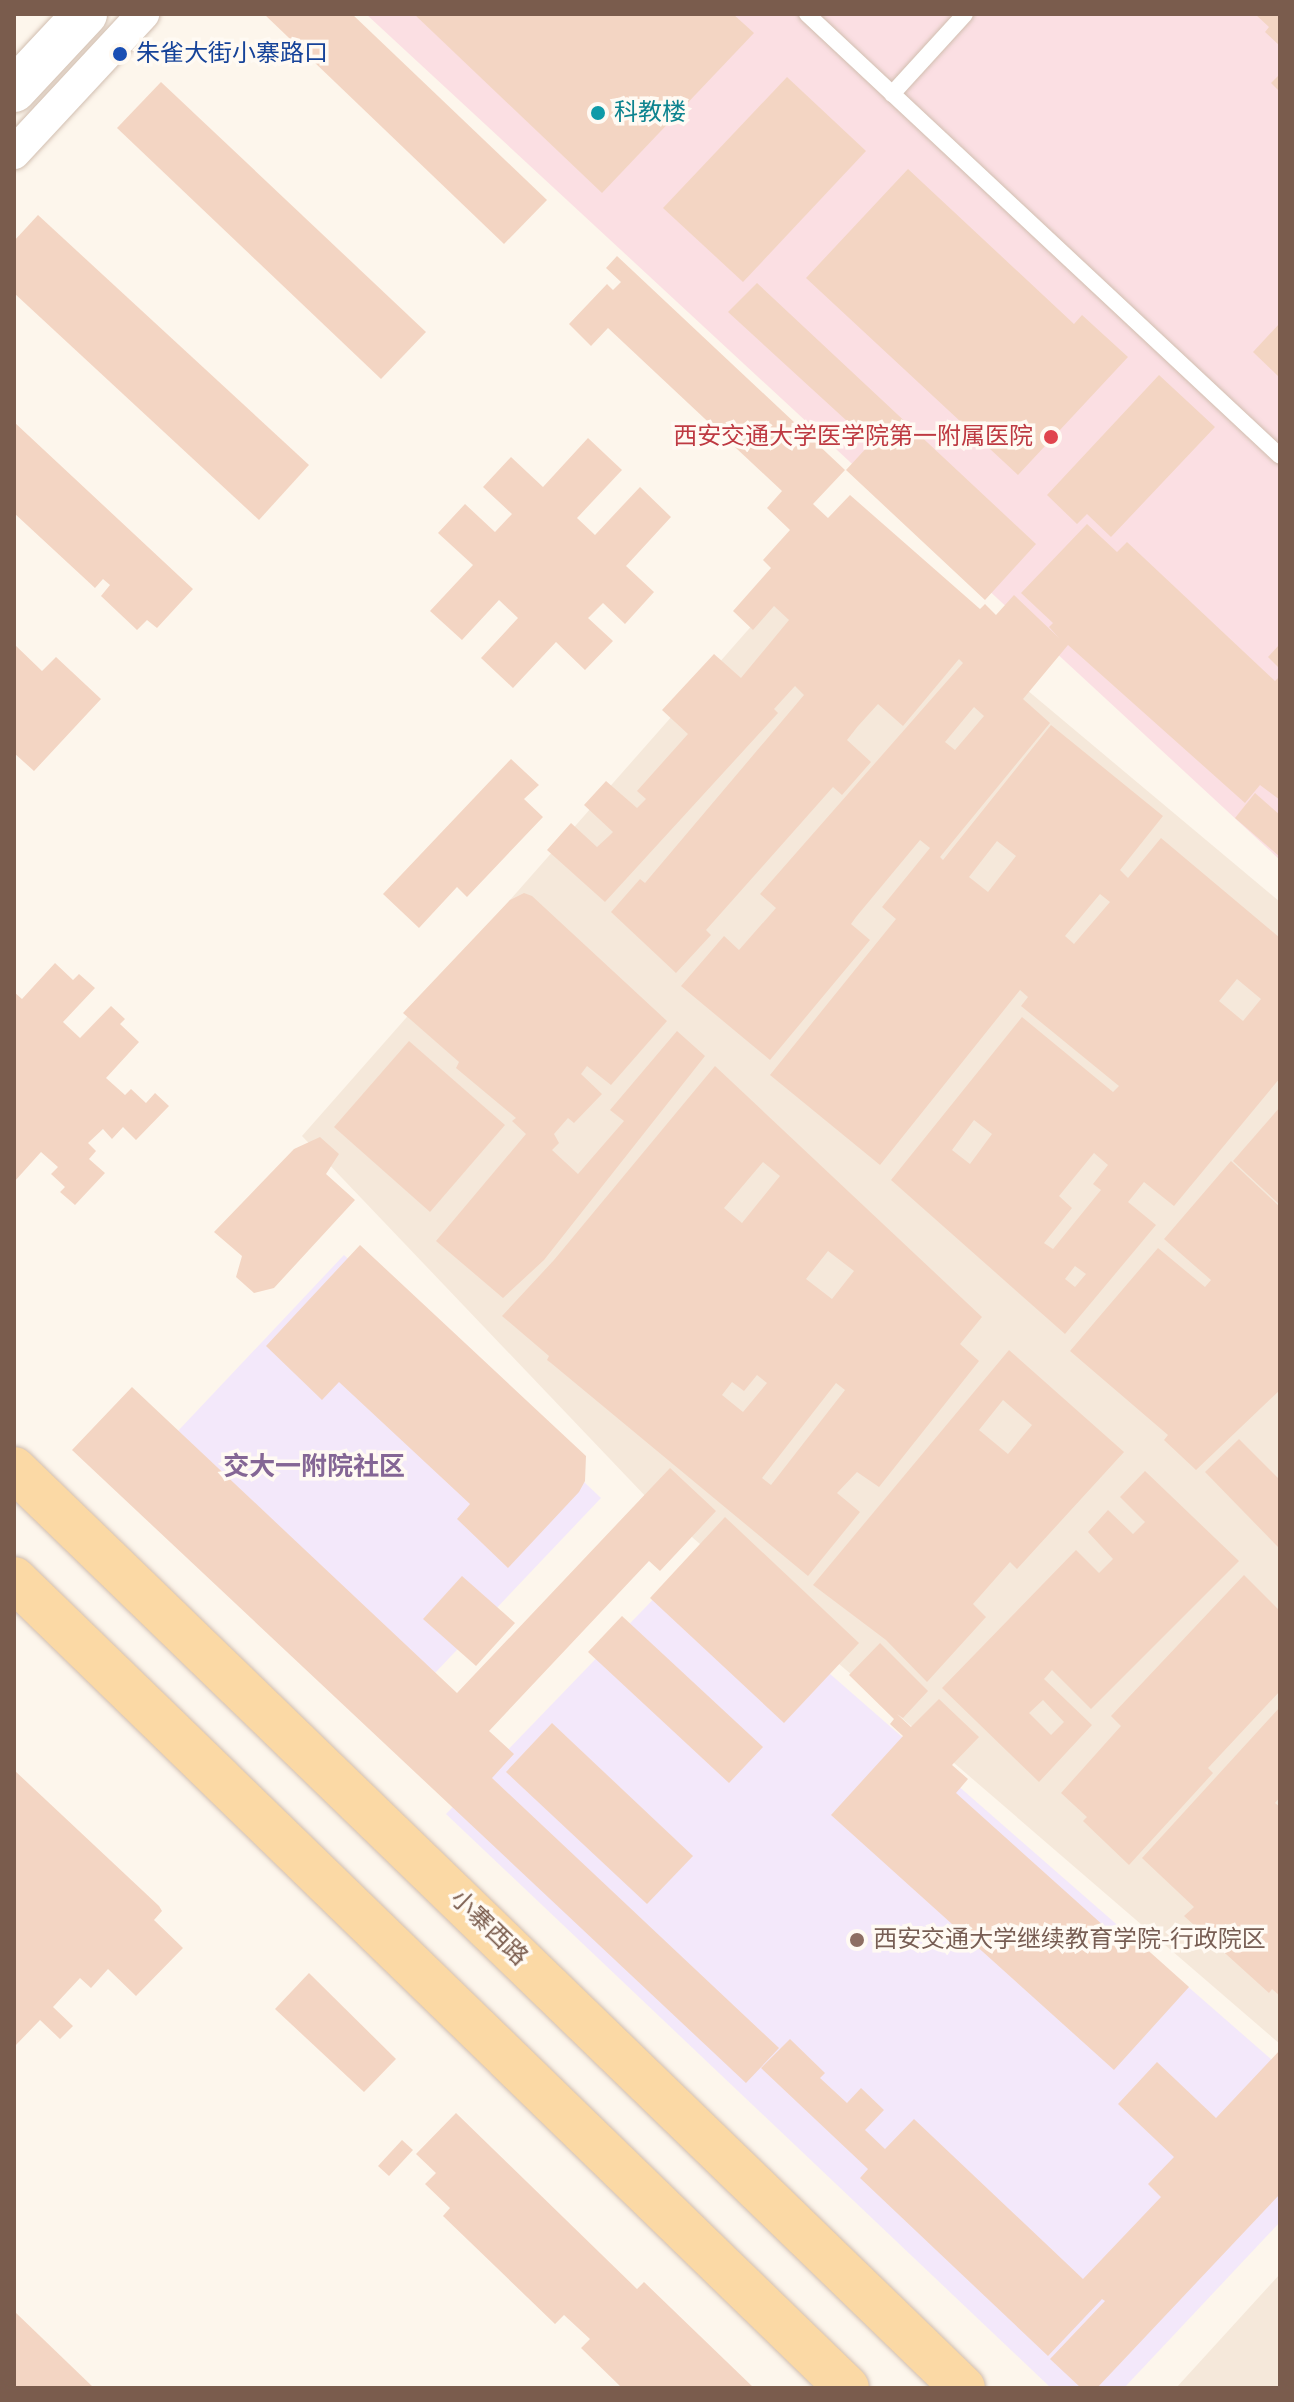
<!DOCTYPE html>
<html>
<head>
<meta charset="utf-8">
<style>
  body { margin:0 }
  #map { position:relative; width:1294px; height:2402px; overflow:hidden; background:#fdf6ec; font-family:"Sofia Sans Condensed","Noto Sans SC",sans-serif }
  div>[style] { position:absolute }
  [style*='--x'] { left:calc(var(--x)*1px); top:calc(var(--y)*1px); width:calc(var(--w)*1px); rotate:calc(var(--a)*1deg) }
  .residential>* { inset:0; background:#f5e8da }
  .education>* { inset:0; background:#f3e8fa }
  .medical>* { inset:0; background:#fbdfe3 }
  .building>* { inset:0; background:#f3d5c3 }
  .roads { filter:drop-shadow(0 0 2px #d1beb0) drop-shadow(0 0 2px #d1beb0) }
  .lane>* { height:16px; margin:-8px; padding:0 8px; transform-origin:8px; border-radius:8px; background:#fff }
  .street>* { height:32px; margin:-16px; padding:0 16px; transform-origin:16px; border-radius:16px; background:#fff }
  .secondary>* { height:44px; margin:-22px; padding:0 22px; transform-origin:22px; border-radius:22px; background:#fff }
  .primary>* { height:44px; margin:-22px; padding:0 22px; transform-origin:22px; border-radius:22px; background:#fbd9a5 }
  .dots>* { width:22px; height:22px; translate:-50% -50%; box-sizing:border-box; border:4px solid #fffaf3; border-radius:50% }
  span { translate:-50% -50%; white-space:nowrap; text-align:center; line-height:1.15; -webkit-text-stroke:7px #fffaf3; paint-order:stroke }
  .transit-label { font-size:24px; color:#164399 }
  .left { translate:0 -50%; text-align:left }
  .culture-label { font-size:24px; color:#0d838f }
  .health-label { font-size:24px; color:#be3a42 }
  .right { translate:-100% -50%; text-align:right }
  .street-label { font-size:24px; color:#7a5c4d }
  .education-label { font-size:24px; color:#785e54 }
  .neighbourhood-label { font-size:26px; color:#846695; font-weight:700 }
  .frame { position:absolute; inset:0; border:16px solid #7a5c4d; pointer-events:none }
</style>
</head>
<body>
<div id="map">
  <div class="residential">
    <div style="clip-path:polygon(836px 530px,1280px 902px,1280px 2044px,649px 1500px,302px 1136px)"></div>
    <div style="clip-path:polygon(1280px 2274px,1280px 2388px,1176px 2388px)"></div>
  </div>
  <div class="education">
    <div style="clip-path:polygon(344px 1255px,601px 1498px,434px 1674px,177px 1432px)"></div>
    <div style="clip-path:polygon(695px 1556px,1280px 2067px,1280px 2222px,1124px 2388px,1051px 2388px,446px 1814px)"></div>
  </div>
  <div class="medical">
    <div style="clip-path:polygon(366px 14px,1280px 14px,1280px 860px)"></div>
  </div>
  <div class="building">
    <div style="clip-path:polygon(264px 14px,352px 14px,547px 200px,504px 244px)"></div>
    <div style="clip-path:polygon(414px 14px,733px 14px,754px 33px,602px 193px)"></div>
    <div style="clip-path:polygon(1255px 14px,1280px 14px,1280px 46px,1265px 32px,1269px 27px)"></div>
    <div style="clip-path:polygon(1280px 74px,1280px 92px,1271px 83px)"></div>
    <div style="clip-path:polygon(787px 77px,866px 151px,743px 282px,663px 208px)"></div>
    <div style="clip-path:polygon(161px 82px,426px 332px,381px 379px,117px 128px)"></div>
    <div style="clip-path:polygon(908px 169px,1074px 324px,1082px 315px,1128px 357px,1018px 475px,806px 278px)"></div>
    <div style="clip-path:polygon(38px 215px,309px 465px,259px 520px,14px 293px,14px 241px)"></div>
    <div style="clip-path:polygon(evenodd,617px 256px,845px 470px,813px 504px,828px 518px,850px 495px,980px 609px,985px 604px,996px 615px,1014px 595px,1059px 638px,1049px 627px,1053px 623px,1021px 593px,1087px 524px,1117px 552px,1127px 542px,1275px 681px,1280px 676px,1280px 800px,1260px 785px,1245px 803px,1068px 645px,1023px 699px,1050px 723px,940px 857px,943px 860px,1051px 725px,1163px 816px,1120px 870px,1128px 878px,1161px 838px,1280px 938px,1280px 1078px,1174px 1206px,1144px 1182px,1128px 1202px,1156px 1225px,1065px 1334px,891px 1180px,1022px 1017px,1113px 1092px,1119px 1086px,1021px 1006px,1028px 997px,1020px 990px,880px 1165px,770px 1075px,896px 919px,882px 907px,930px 848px,920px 840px,856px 917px,851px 924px,870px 940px,770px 1060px,681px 986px,724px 936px,739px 950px,776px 908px,760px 894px,963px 663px,959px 659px,903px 726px,878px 704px,858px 726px,847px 740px,871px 762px,842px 795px,833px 787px,706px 930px,711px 935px,676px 973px,611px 912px,640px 879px,645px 883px,804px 695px,795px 686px,774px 709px,778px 713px,605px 902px,547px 850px,571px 823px,597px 847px,609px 836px,613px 832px,584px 805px,606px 781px,637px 808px,646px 799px,637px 791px,688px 734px,662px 710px,714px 654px,741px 678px,789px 620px,774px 606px,753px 630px,733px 611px,771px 568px,763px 560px,790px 530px,767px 508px,782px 491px,608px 328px,591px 346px,569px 324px,607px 284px,613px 290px,621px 282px,606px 268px,617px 256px,974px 707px,984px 716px,955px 750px,945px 742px,974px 707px,617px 256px,997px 841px,1016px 856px,988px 892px,969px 877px,997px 841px,617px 256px,1100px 894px,1110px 902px,1074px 944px,1065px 936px,1100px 894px,617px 256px,1237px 979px,1261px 999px,1243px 1021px,1219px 1001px,1237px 979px,617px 256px,974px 1120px,992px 1134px,970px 1164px,952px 1150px,974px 1120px,617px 256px,1094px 1153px,1108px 1165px,1093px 1184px,1101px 1190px,1053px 1249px,1044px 1243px,1072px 1208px,1059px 1196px,1094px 1153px,617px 256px,1075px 1266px,1086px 1274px,1075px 1287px,1065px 1279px,1075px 1266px)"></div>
    <div style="clip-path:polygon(757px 283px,1036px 544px,985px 600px,846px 470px,871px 443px,728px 312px)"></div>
    <div style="clip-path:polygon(1280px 323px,1280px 378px,1253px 352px)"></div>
    <div style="clip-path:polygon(1159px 375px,1215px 427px,1111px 537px,1087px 514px,1077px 524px,1047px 495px)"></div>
    <div style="clip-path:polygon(14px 422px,193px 589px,157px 628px,147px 620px,137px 630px,101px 596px,110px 585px,103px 579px,95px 588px,14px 513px)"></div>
    <div style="clip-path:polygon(588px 438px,622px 470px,577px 518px,595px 535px,640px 487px,671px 517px,626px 566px,654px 592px,625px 624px,603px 603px,588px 618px,613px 641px,585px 670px,556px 642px,513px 688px,481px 658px,518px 618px,499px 600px,462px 640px,430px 611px,473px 565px,438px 533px,465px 504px,495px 532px,512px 514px,483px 487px,511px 457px,543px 487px)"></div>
    <div style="clip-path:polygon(14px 644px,42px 671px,56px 657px,101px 699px,34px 771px,14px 753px)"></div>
    <div style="clip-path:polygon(1280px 644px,1280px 669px,1268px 657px)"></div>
    <div style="clip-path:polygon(511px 759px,539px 785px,524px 799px,543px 817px,467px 897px,457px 887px,419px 928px,383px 894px)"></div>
    <div style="clip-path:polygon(1255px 793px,1280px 815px,1280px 857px,1235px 818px)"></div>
    <div style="clip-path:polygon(524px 893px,532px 896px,667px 1021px,611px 1085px,587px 1066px,581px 1074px,602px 1094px,574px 1123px,568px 1118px,554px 1134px,559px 1143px,552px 1150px,578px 1174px,624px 1121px,610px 1110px,677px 1031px,705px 1056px,544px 1260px,503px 1298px,436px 1241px,526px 1134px,512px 1121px,516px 1118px,456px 1068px,459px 1062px,403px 1013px,510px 900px)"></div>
    <div style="clip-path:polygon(55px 963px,73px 980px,79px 974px,95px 988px,63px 1022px,80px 1038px,111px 1006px,125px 1019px,120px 1024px,139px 1042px,106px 1078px,125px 1095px,131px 1089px,146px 1103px,155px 1093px,169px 1106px,136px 1140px,123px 1127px,112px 1139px,103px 1129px,88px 1143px,96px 1151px,89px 1159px,105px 1173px,75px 1205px,60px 1192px,65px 1187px,51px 1174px,58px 1167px,41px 1152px,14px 1182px,14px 992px,22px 999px)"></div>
    <div style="clip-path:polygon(409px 1041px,505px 1125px,430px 1212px,334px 1127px)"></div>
    <div style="clip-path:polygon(evenodd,715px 1066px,982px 1317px,960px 1344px,979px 1361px,879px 1487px,857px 1472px,837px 1493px,860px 1512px,808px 1576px,551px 1363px,547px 1360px,549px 1356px,502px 1316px,554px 1260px,715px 1066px,763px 1162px,780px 1176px,742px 1223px,724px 1208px,763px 1162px,715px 1066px,828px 1251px,854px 1271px,832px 1299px,806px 1279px,828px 1251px,715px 1066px,757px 1375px,767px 1383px,743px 1412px,722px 1395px,732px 1382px,744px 1391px,757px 1375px,715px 1066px,836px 1383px,845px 1390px,771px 1485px,762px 1478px,836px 1383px)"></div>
    <div style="clip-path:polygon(1280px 1107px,1280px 1205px,1233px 1161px)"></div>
    <div style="clip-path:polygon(320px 1137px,339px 1154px,326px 1174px,355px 1200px,274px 1288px,254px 1293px,236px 1277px,242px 1256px,214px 1232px,294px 1149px)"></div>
    <div style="clip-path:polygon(1231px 1161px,1280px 1207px,1280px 1390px,1196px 1470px,1164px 1440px,1168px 1435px,1070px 1351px,1158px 1248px,1205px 1287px,1211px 1280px,1164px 1239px)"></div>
    <div style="clip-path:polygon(360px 1245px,586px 1456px,585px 1481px,579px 1492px,508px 1568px,457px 1519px,470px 1504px,339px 1382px,322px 1400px,266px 1346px)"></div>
    <div style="clip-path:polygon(evenodd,1009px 1350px,1124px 1452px,1017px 1569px,1010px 1562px,973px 1604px,986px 1617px,927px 1682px,886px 1640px,813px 1585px,1009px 1350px,1003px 1400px,1032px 1425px,1008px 1454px,979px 1430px,1003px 1400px)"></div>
    <div style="clip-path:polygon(132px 1387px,457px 1693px,670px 1468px,716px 1511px,660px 1571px,649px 1561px,489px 1731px,514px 1754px,492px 1778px,779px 2048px,746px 2083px,72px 1450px)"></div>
    <div style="clip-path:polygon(1239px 1439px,1280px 1480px,1278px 1547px,1205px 1472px)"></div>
    <div style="clip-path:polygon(evenodd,1145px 1471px,1239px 1561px,1091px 1709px,1052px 1670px,1044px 1679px,1092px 1725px,1039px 1782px,942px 1688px,1076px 1550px,1099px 1573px,1113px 1559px,1088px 1532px,1108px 1510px,1133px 1534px,1145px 1522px,1120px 1497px,1145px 1471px,1043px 1700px,1064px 1722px,1051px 1735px,1029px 1713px,1043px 1700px)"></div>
    <div style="clip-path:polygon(725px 1517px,859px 1643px,784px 1723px,650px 1598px)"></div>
    <div style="clip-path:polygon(1244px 1575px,1280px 1611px,1280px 1691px,1208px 1768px,1213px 1773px,1129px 1865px,1083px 1821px,1087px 1817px,1061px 1793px,1121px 1726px,1111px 1716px)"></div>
    <div style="clip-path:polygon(462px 1576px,515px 1623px,476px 1666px,423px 1619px)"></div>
    <div style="clip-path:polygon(622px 1616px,763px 1747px,729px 1783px,588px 1652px)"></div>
    <div style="clip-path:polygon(880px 1643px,928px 1691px,903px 1718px,897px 1714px,911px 1727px,939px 1699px,979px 1737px,952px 1765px,968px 1779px,956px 1793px,1124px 1944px,1132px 1936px,1189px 1987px,1114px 2070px,831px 1815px,903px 1736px,890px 1724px,894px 1719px,849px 1675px)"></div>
    <div style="clip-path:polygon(1280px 1707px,1280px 1797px,1275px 1803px,1280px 1807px,1280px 1996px,1272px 1989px,1269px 1993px,1184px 1916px,1194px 1907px,1142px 1858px)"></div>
    <div style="clip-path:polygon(552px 1723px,693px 1856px,647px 1904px,506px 1772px)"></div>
    <div style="clip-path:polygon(14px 1770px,159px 1906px,162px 1911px,154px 1920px,183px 1948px,136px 1996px,108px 1969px,91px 1988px,80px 1978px,53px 2007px,73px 2026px,60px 2039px,40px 2020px,14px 2047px)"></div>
    <div style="clip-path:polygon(309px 1973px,396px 2059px,364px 2092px,275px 2009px)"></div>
    <div style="clip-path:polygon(790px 2039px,825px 2073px,820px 2078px,847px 2103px,861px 2088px,884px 2110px,865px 2130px,885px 2149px,914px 2119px,1083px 2279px,1161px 2197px,1148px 2184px,1174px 2157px,1118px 2104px,1157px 2062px,1216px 2118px,1280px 2050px,1280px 2194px,1097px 2388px,1081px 2388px,1050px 2359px,1105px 2301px,1102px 2299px,1048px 2356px,860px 2178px,868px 2169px,761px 2068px)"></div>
    <div style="clip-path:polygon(456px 2113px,637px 2289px,644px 2282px,754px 2388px,622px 2388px,581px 2348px,590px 2339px,564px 2315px,555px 2324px,443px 2216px,450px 2208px,425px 2184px,436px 2173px,416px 2154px)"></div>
    <div style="clip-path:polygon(402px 2140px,413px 2150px,389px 2176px,378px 2166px)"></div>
    <div style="clip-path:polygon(14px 2311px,94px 2388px,14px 2388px)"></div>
  </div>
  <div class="roads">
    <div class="lane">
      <div style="--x:807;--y:14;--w:647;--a:43.06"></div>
      <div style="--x:892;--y:94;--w:108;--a:-47.6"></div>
    </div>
    <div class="street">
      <div style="--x:14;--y:153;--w:190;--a:-47.1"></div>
    </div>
    <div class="secondary">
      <div style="--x:14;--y:90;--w:104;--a:-46.9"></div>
    </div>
    <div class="primary">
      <div style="--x:14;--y:1469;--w:1321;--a:44.08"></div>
      <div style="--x:14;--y:1579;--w:1161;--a:44.16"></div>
    </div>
  </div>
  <div class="dots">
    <div style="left:120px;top:54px;background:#1a4fb4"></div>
    <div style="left:598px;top:113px;background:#0f9aa8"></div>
    <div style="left:1051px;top:437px;background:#e0444e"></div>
    <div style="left:857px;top:1940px;background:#8d6e63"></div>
  </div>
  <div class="transit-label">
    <span class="left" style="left:136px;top:54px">朱雀大街小寨路口</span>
  </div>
  <div class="culture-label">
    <span class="left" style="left:614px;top:113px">科教楼</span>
  </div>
  <div class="health-label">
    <span class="right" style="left:1033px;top:437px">西安交通大学医学院第一附属医院</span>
  </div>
  <div class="street-label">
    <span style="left:489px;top:1928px;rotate:44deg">小寨西路</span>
  </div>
  <div class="education-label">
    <span class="left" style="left:873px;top:1940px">西安交通大学继续教育学院-行政院区</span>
  </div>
  <div class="neighbourhood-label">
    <span style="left:314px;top:1468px">交大一附院社区</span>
  </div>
  <div class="frame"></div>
</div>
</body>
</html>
